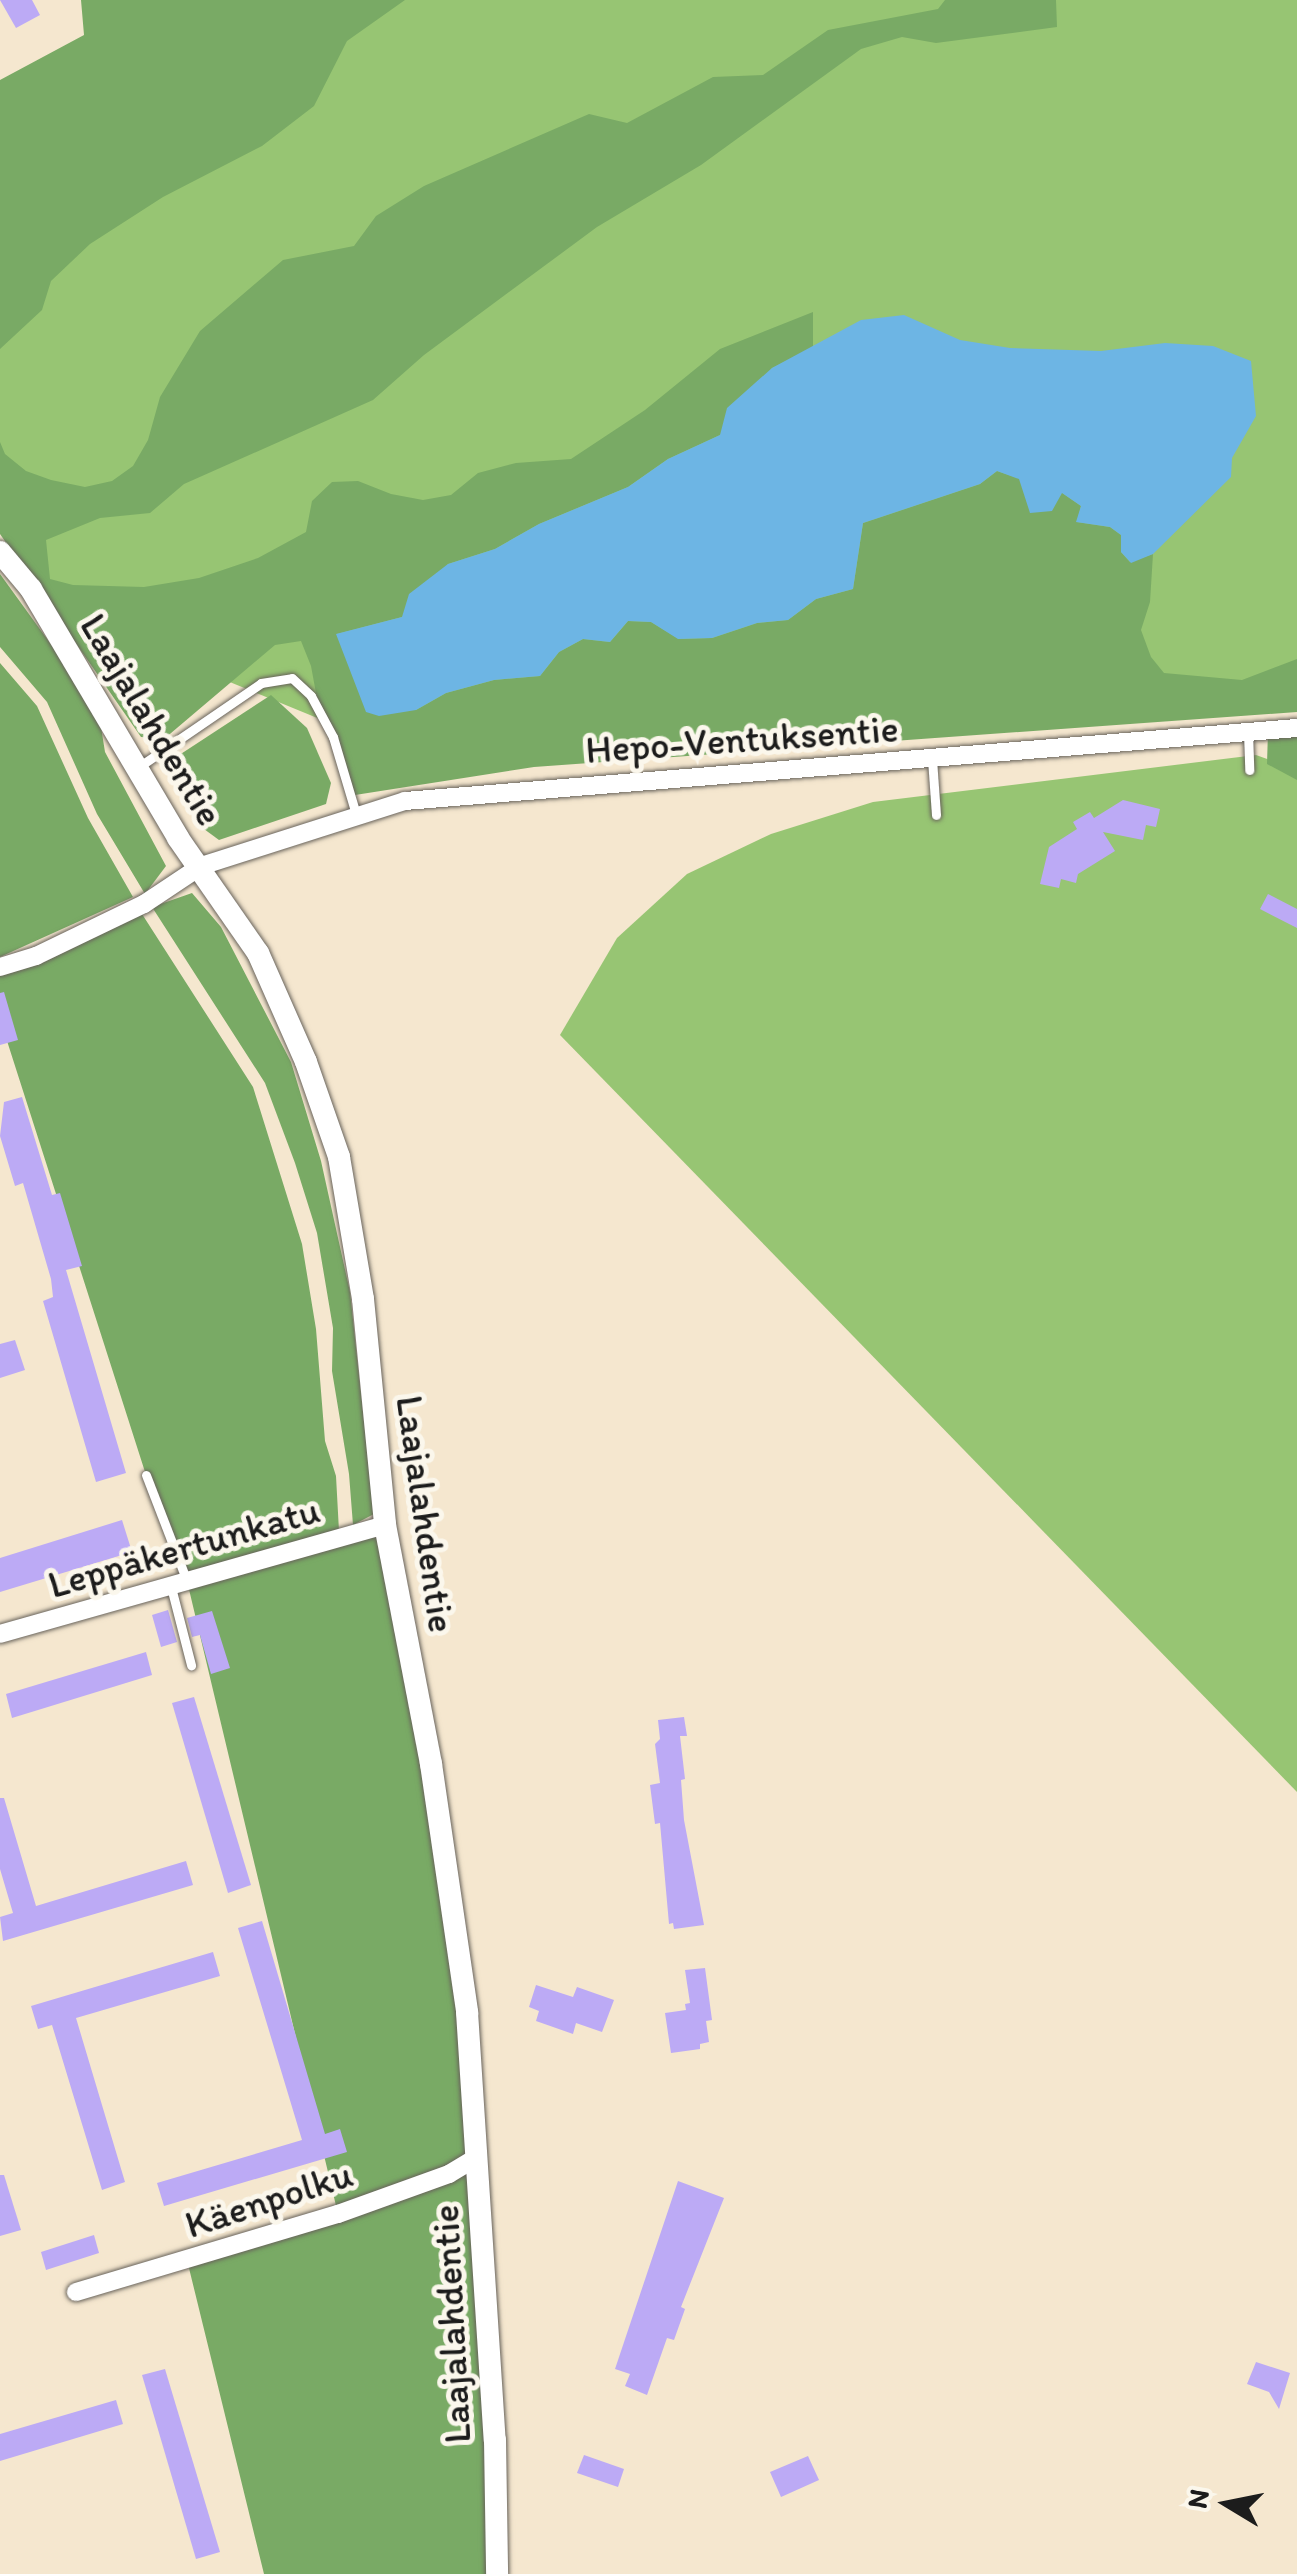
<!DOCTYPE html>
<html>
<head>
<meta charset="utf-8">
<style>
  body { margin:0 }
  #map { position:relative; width:1297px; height:2574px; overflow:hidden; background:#f5e7cf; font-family:Itim,sans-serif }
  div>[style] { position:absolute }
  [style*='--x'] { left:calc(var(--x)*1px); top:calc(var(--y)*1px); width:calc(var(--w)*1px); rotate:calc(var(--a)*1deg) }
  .green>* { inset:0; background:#97c573 }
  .forest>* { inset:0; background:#79aa65 }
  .water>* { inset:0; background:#6db5e4 }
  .building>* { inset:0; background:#bcaaf5 }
  .roads { filter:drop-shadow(0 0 2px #68635b) drop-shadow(0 0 2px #68635b) }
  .service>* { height:9px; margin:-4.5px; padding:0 4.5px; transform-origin:4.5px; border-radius:4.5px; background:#fff }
  .minor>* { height:18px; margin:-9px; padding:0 9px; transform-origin:9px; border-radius:9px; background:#fff }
  .tertiary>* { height:22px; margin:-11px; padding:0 11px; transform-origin:11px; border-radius:11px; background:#fff }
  span { translate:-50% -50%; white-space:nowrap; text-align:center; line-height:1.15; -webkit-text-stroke:10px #fbf7ec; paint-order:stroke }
  .street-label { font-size:38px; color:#1c1c1c }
  .north { position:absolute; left:1177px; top:2454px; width:100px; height:100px; -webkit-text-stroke:8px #fbf7ec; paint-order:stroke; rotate:280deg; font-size:28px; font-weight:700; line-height:40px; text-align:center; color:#1c1c1c }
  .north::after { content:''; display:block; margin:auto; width:35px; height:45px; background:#1c1c1c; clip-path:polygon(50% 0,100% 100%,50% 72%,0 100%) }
</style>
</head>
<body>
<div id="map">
  <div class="green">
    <div style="clip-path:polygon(365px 0,1297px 0,1297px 676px,1245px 695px,366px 738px,76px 619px,0 509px,0 302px)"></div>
    <div style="clip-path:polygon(1256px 755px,1297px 770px,1297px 1792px,560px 1035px,617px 938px,687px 874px,771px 834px,873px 802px)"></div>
  </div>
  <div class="forest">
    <div style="clip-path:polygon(81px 0,405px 0,347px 41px,314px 106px,262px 146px,163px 197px,90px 244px,51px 281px,42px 310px,0 349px,0 80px,84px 35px)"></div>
    <div style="clip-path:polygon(945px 0,1056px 0,1057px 27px,936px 43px,902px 37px,861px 49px,701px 165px,597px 227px,424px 355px,373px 400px,184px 484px,150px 513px,100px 518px,46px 540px,50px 579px,73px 585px,144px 587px,199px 578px,258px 558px,306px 532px,312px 501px,332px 482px,358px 481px,391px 494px,423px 500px,451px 495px,478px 473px,516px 463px,571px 459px,645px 410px,720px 349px,813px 312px,813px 348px,772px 368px,720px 435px,668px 459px,628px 487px,539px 524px,495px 549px,448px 564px,402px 617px,337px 634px,416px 710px,446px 693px,494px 680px,540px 676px,559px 652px,583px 639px,610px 642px,628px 621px,651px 622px,679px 639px,712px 638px,757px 623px,788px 620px,816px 599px,853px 589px,863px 523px,980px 484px,997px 471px,1061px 492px,1081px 506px,1077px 522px,1110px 527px,1121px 535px,1121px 552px,1130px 562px,1153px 554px,1150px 602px,1141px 630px,1151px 657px,1164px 673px,1242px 680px,1297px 659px,1297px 712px,534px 767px,355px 795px,318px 704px,311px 666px,301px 641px,275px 645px,164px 739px,141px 737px,0 534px,0 442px,5px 454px,26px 471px,51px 480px,85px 487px,112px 481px,133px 466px,148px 440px,160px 397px,200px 331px,283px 260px,354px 246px,376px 216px,424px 186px,589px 114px,627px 123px,713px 77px,763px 75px,828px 30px,938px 9px)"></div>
    <div style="clip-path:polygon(0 574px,55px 650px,101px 727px,105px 752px,166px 866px,145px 894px,97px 814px,47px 702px,0 647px)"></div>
    <div style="clip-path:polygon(0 663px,37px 706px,88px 818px,133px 897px,0 957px)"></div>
    <div style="clip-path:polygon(271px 695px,307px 728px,331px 783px,326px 804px,219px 840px,204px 829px,164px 765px)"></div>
    <div style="clip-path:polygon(1297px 728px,1297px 780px,1267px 764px,1268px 731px)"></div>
    <div style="clip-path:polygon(192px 893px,221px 927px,291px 1062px,321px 1161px,350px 1292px,374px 1514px,353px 1525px,349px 1474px,332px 1371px,333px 1328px,317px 1233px,295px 1163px,265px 1083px,152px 907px)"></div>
    <div style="clip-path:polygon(142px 914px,253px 1087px,302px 1244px,316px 1329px,325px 1441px,336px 1476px,339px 1531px,184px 1573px,146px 1475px,0 1019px,0 976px,40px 964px)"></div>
    <div style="clip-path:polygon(385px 1525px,467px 2012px,497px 2574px,264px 2574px,187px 2260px,338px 2214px,187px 1581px)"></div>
  </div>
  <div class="water">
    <div style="clip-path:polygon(904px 315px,960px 340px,1010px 348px,1101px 351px,1165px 343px,1213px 346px,1251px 361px,1256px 416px,1232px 458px,1231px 477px,1153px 554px,1131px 563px,1121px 552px,1121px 535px,1110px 527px,1076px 522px,1081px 506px,1062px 493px,1052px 511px,1030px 513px,1019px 479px,997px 471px,980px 484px,863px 523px,853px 589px,816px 599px,788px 620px,757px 623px,712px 638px,678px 639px,651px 622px,628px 621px,610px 642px,583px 639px,559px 652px,540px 676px,494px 680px,446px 693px,416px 710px,379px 716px,366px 712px,336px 634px,402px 617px,409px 594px,448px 564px,495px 549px,539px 524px,628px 487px,668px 459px,720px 435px,727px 408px,772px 368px,861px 320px)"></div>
  </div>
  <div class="building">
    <div style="clip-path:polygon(0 0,32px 0,40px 15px,16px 28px)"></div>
    <div style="clip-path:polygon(1123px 800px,1160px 809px,1156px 827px,1146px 825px,1143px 840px,1103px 832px,1115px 851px,1078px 874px,1076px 883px,1061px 879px,1059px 888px,1040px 884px,1049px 847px,1077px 829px,1073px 822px,1090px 812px,1094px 818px)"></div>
    <div style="clip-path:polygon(1268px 894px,1297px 909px,1297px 928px,1260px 909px)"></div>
    <div style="clip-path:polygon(4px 992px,18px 1040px,0 1045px,0 993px)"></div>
    <div style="clip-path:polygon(22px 1097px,52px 1195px,60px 1193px,82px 1266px,66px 1270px,126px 1473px,96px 1482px,43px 1301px,53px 1297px,51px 1279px,23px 1183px,15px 1186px,0 1136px,4px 1102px)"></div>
    <div style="clip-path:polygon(15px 1340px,25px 1370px,0 1378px,0 1344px)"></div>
    <div style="clip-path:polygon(122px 1520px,132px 1552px,0 1592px,0 1558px)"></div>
    <div style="clip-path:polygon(168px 1610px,177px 1642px,161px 1647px,152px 1615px)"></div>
    <div style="clip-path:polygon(212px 1611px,230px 1668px,211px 1674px,200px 1635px,192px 1637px,187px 1618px)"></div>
    <div style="clip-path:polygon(146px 1652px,152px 1675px,12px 1718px,6px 1694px)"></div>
    <div style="clip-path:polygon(194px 1697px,251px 1885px,228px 1893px,172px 1703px)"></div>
    <div style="clip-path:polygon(684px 1717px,687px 1736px,680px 1736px,685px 1779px,681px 1780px,684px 1820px,704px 1925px,674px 1929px,673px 1923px,669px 1924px,660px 1823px,655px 1824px,650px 1785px,660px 1783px,655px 1744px,660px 1739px,658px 1720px)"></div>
    <div style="clip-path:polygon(0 1798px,4px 1798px,36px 1906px,186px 1861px,193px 1885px,3px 1941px,0 1917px,13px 1913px,0 1869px)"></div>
    <div style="clip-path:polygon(262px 1921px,325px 2134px,340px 2129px,347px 2152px,164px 2206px,157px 2183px,302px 2140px,238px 1928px)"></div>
    <div style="clip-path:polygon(213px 1952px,220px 1976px,76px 2018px,125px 2182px,102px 2190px,52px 2025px,38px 2029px,31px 2006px)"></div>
    <div style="clip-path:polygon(705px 1968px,712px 2020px,706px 2021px,709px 2042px,700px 2044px,700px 2049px,671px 2053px,665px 2013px,686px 2010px,685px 2004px,690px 2003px,685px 1970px)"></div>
    <div style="clip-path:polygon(536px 1985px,573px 1997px,577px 1987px,614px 2000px,602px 2032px,576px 2023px,573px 2034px,536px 2021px,539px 2011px,529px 2007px)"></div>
    <div style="clip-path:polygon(0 2175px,4px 2175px,21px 2230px,0 2236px)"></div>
    <div style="clip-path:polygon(678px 2181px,724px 2198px,681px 2307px,685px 2309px,674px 2340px,667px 2338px,647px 2395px,625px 2386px,630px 2374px,615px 2369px)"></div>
    <div style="clip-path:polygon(94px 2235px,99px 2253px,46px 2270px,41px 2252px)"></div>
    <div style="clip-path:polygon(1256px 2362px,1290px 2373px,1279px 2409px,1269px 2392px,1247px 2384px)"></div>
    <div style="clip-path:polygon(165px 2369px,220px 2552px,196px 2559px,142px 2375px)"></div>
    <div style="clip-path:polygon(116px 2400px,123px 2424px,0 2461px,0 2434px)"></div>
    <div style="clip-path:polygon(584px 2455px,624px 2469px,618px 2487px,577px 2473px)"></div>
    <div style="clip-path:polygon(808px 2456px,819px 2480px,781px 2497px,770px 2472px)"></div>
  </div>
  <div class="roads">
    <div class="service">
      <div style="--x:1248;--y:732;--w:38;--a:88"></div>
      <div style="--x:932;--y:759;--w:56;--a:85.9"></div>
      <div style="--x:140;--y:766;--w:147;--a:-34.4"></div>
      <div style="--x:261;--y:683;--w:31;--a:-9"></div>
      <div style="--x:292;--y:678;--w:26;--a:43"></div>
      <div style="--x:311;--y:696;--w:47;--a:61.8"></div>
      <div style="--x:333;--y:737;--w:80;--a:73.4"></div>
      <div style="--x:146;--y:1475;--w:114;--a:68.9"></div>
      <div style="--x:171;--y:1587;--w:81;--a:75.6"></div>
    </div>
    <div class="minor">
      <div style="--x:0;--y:967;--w:38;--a:-17"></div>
      <div style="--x:36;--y:956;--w:120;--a:-25.7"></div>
      <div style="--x:144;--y:904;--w:69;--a:-33.7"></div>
      <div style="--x:201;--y:866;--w:214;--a:-17.7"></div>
      <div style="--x:405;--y:801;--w:895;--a:-4.68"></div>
      <div style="--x:0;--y:1634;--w:400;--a:-15.8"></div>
      <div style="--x:76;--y:2292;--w:273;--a:-16.6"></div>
      <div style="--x:338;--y:2214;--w:118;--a:-19.8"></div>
      <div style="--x:449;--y:2174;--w:33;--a:-31"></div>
    </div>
    <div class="tertiary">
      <div style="--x:0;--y:552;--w:48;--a:50"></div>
      <div style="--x:31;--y:589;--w:289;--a:59.4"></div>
      <div style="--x:178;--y:838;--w:140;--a:55.2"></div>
      <div style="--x:258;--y:953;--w:119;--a:66.2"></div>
      <div style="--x:306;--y:1062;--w:101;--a:70.8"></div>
      <div style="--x:339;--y:1157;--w:144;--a:80.4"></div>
      <div style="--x:363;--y:1299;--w:227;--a:84.4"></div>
      <div style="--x:385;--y:1525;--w:243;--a:79.1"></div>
      <div style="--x:431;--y:1764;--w:251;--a:81.7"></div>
      <div style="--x:467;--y:2012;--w:429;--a:86.3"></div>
      <div style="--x:495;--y:2440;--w:134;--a:89.1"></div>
    </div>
  </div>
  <div class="street-label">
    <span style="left:151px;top:720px;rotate:59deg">Laajalahdentie</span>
    <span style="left:742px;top:740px;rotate:-4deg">Hepo-Ventuksentie</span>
    <span style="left:425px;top:1514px;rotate:82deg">Laajalahdentie</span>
    <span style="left:184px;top:1548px;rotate:-16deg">Leppäkertunkatu</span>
    <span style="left:269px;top:2200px;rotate:-18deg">Käenpolku</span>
    <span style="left:452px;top:2324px;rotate:-93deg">Laajalahdentie</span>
  </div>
  <div class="north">N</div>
</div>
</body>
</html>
